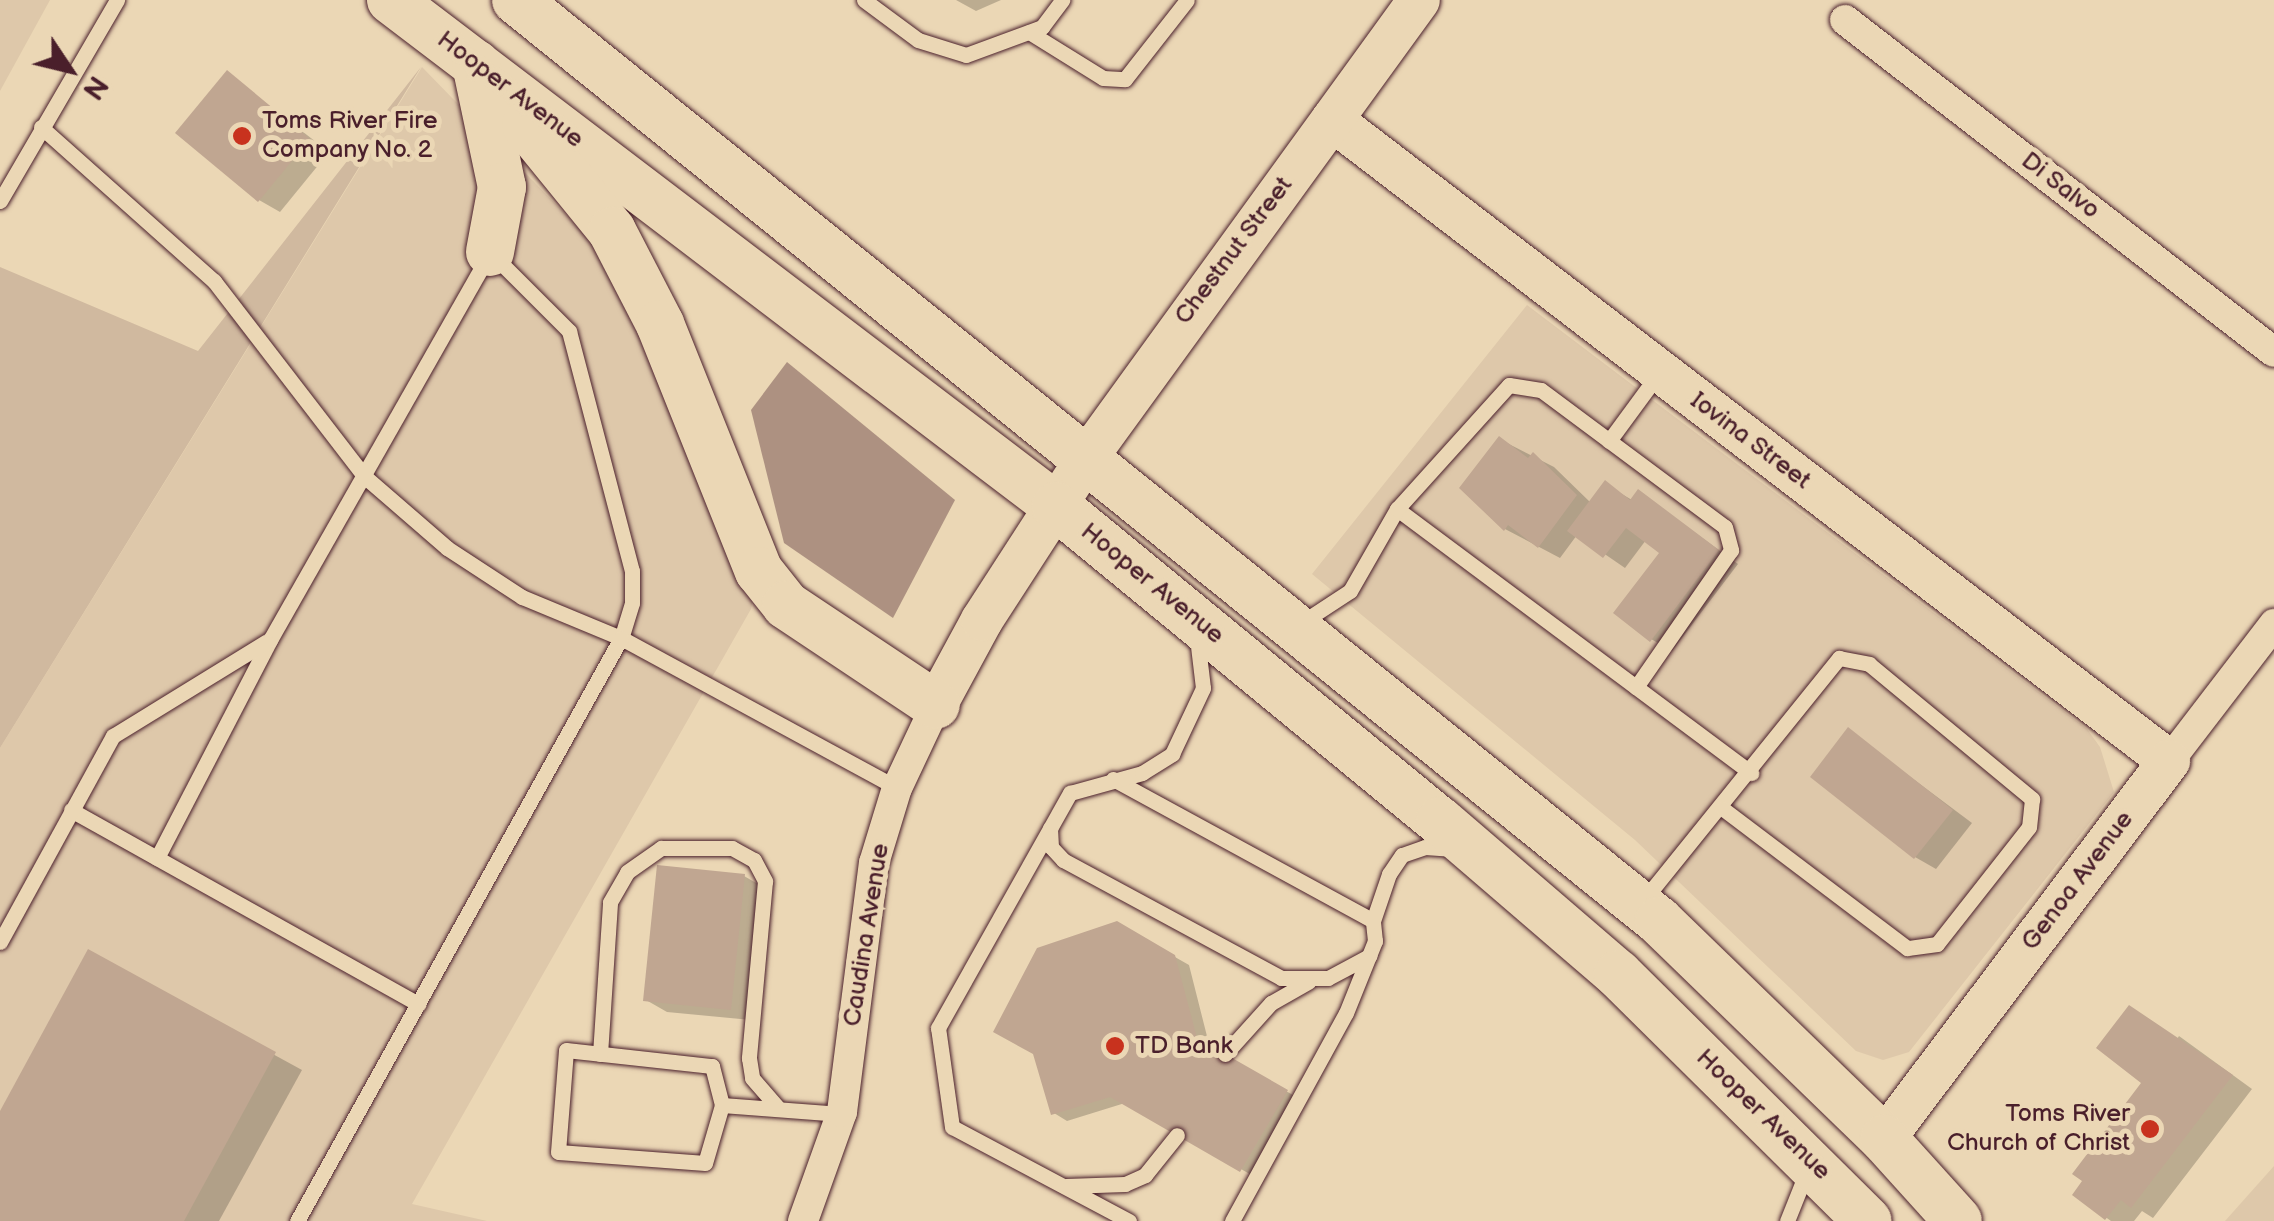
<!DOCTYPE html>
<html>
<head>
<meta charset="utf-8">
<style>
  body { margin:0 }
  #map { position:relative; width:2274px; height:1221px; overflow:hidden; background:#ebd7b5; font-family:"Balsamiq Sans",sans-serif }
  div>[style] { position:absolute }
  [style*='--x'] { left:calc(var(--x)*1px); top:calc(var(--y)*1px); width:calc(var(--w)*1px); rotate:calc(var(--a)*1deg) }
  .built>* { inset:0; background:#dec8aa }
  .green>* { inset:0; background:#d0b99f }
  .water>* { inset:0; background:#ad9181 }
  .shadow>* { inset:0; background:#0003 }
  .building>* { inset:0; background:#c0a691 }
  .roads { filter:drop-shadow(0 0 2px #4a1f2b) drop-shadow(0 0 2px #4a1f2b) }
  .lane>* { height:15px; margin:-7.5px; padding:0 7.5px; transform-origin:7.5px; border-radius:7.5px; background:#ebd7b5 }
  .street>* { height:30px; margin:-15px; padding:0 15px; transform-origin:15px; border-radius:15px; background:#ebd7b5 }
  .secondary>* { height:42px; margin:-21px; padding:0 21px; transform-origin:21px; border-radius:21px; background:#ebd7b5 }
  .primary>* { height:48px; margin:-24px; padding:0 24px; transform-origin:24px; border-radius:24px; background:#ebd7b5 }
  .dots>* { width:28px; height:28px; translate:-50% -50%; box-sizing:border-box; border:5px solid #ebd7b5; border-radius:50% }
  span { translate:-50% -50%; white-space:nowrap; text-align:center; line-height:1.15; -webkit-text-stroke:10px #ebd7b5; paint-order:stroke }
  .street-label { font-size:25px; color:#4a1f2b }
  .poi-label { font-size:25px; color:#4a1f2b }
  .left { translate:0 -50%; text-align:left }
  .right { translate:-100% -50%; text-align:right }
  .north { position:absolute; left:20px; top:20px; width:100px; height:100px; -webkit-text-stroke:8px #ebd7b5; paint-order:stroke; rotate:125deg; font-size:28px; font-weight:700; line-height:40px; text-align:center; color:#4a1f2b }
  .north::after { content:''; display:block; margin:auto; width:35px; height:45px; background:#4a1f2b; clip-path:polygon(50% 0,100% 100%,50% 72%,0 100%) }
</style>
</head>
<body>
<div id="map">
  <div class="built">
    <div style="clip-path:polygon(0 0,50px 0,0 91px)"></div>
    <div style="clip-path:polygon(422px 67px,643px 294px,758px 577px,751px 609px,412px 1204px,487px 1221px,0 1221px,0 748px)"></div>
    <div style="clip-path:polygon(1527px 305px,2087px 729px,2100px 747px,2114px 792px,1909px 1052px,1883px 1060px,1856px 1051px,1635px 840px,1312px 574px)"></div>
    <div style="clip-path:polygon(2274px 1166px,2274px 1221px,2225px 1221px)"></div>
  </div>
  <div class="green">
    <div style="clip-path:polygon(421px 67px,0 748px,0 267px,198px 351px)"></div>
  </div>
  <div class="water">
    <div style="clip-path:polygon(787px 362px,955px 500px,893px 618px,784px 543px,751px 410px)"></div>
  </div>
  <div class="shadow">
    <div style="clip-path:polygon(956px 0,1001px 0,976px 11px)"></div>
    <div style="clip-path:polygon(227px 73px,329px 152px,280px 212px,259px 200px)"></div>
    <div style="clip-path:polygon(1499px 439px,1554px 467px,1591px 503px,1605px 484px,1632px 500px,1639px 492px,1738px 564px,1672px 651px,1651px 639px,1662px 552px,1646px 540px,1625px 568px,1577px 535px,1560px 558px,1505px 529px)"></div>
    <div style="clip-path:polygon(1849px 731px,1972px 823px,1936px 869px,1915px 857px)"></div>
    <div style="clip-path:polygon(744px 876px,765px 888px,751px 1020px,667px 1012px,646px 1000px)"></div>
    <div style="clip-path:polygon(1117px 924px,1189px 965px,1210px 1048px,1300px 1099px,1255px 1177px,1125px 1103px,1067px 1121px,1054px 1113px)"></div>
    <div style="clip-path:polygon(89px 953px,302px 1070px,219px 1221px,0 1221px,0 1116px)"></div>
    <div style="clip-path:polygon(2179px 1036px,2252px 1089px,2153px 1218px,2142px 1211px,2134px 1221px,2111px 1221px,2075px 1195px)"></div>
  </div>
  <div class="building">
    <div style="clip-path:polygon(227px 70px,310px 139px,258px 202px,175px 133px)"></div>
    <div style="clip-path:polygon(1499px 436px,1528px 458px,1533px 452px,1577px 495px,1538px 548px,1508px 525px,1504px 531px,1459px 488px)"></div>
    <div style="clip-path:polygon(1605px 480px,1630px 500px,1638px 489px,1719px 550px,1650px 642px,1613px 613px,1659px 553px,1626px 528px,1603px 558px,1567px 531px)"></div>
    <div style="clip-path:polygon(1848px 727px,1953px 810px,1914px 859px,1810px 777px)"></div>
    <div style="clip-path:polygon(657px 865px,745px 874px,731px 1010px,643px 1001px)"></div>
    <div style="clip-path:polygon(1117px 921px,1175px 955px,1197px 1038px,1288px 1090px,1240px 1172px,1110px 1097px,1051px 1115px,1033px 1054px,993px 1032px,1037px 948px)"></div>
    <div style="clip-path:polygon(88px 949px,276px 1052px,184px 1221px,0 1221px,0 1111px)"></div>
    <div style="clip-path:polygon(2129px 1005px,2233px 1075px,2131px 1208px,2121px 1200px,2105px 1220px,2072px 1195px,2082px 1181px,2072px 1174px,2141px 1083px,2096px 1048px)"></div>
  </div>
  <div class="roads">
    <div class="lane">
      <div style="--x:864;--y:0;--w:67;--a:36.5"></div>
      <div style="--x:918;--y:40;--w:50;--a:17.4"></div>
      <div style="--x:966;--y:55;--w:81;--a:-20.2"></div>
      <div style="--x:1042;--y:27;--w:34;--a:-53"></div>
      <div style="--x:1029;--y:32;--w:87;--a:31.9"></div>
      <div style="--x:1103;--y:78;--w:22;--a:3"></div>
      <div style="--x:1125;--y:79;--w:100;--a:-51.9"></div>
      <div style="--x:41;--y:127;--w:232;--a:41.7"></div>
      <div style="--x:214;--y:281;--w:246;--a:52.4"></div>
      <div style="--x:364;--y:476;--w:110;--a:40.9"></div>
      <div style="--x:447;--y:548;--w:90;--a:33.2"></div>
      <div style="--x:522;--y:597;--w:107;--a:22.5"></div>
      <div style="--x:621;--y:638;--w:314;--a:28.5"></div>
      <div style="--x:0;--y:201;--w:233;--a:-59.8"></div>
      <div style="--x:1609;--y:441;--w:84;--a:-53.7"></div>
      <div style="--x:1397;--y:509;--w:442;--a:36.7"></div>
      <div style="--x:1298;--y:625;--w:62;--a:-33.2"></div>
      <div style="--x:1350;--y:591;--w:95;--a:-60.2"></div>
      <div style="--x:1397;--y:509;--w:167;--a:-47.9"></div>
      <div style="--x:1509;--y:385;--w:32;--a:9"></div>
      <div style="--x:1541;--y:390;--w:229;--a:36.7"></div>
      <div style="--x:1725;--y:527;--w:24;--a:75"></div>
      <div style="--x:1731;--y:550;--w:167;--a:124.7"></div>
      <div style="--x:1113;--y:779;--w:296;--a:28.6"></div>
      <div style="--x:71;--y:810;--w:398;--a:29.2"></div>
      <div style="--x:1050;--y:828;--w:19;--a:87"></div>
      <div style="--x:1051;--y:847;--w:18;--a:47"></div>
      <div style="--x:1063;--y:860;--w:248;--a:28.4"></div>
      <div style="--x:1281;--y:978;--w:47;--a:0"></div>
      <div style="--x:1328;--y:978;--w:47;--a:-28.2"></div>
      <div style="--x:157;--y:858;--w:246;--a:-62.6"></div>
      <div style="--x:270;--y:640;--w:446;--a:-60.4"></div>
      <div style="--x:490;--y:252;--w:112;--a:45"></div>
      <div style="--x:569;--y:331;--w:248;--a:75.3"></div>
      <div style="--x:632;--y:571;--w:32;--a:90"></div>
      <div style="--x:632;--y:603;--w:37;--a:107"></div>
      <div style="--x:621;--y:638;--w:667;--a:119.06"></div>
      <div style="--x:1642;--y:902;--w:314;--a:-51.1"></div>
      <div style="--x:1839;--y:658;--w:31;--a:11"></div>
      <div style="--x:1869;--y:664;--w:212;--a:39.6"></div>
      <div style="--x:2032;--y:799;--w:28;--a:96"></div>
      <div style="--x:2029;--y:827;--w:149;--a:128.2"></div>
      <div style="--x:1937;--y:944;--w:30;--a:172"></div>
      <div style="--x:1907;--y:948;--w:231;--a:-142.9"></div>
      <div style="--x:0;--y:942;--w:235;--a:-61.3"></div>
      <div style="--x:113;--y:736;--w:180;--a:-31.6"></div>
      <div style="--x:566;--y:1050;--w:147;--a:6.3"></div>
      <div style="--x:712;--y:1066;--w:40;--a:75.6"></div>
      <div style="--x:722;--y:1105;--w:60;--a:106.3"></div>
      <div style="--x:705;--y:1163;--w:147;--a:-175.7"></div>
      <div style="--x:558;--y:1152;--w:102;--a:-85.5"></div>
      <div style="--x:600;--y:1054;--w:152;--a:-86.2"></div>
      <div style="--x:610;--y:902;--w:34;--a:-60"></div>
      <div style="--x:627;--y:872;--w:42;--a:-35.2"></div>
      <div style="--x:661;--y:848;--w:71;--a:0"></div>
      <div style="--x:732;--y:848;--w:25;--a:29"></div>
      <div style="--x:754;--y:860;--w:24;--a:62"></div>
      <div style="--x:765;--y:881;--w:178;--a:95.2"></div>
      <div style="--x:749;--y:1058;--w:20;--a:81"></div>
      <div style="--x:752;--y:1078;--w:40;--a:49"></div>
      <div style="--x:1225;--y:1054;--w:69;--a:-48"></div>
      <div style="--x:1271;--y:1003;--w:43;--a:-29.6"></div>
      <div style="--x:722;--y:1105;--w:119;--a:4.3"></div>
      <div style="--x:1066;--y:1186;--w:59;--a:-1.9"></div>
      <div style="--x:1125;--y:1184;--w:22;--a:-24"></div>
      <div style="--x:1145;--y:1175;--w:51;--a:-51.3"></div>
      <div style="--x:1129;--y:1221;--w:200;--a:-152"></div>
      <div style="--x:952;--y:1127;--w:100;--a:-98"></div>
      <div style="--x:938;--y:1028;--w:270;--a:-60.7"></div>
      <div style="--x:1070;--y:793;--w:75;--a:-15.5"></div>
      <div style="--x:1142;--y:773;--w:36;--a:-32"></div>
      <div style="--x:1172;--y:754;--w:73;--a:-64.8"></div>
      <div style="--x:1203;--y:688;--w:50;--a:-96.8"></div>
      <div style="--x:1232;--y:1221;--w:237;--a:-61.3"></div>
      <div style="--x:1346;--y:1013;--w:78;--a:-68.1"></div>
      <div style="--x:1375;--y:941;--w:20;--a:-96"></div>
      <div style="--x:1373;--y:921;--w:50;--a:-71.2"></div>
      <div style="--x:1389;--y:874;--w:23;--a:-56"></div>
      <div style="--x:1402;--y:855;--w:24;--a:-19"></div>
      <div style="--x:1425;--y:847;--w:29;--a:4"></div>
      <div style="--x:1787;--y:1221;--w:54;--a:-68.2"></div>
    </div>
    <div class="street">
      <div style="--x:1845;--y:20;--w:542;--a:37.74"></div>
      <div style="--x:2169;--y:761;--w:173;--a:-52.5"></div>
      <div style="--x:803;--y:1221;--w:116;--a:-70.3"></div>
      <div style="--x:842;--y:1112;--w:251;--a:-82.7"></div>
      <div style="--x:874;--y:863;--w:78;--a:-73"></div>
      <div style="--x:897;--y:788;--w:92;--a:-64.8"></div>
    </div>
    <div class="secondary">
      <div style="--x:1332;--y:120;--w:1054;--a:37.45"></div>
      <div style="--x:2169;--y:761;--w:473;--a:127"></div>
      <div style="--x:936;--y:705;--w:97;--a:-61.6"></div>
      <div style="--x:982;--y:620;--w:195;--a:-57.1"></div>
      <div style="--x:1088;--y:456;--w:563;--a:-54.02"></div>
    </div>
    <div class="primary">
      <div style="--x:391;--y:0;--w:836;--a:37.27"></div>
      <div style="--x:1056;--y:506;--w:497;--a:39.4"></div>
      <div style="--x:1440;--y:821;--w:235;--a:40.7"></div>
      <div style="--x:1618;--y:974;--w:351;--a:44.7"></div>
      <div style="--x:516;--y:0;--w:1468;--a:38.86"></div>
      <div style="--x:1659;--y:921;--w:313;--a:44.1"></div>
      <div style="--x:1884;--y:1139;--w:110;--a:47.9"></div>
      <div style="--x:476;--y:64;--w:126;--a:78.1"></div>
      <div style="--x:502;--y:187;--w:66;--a:100.5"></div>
      <div style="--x:526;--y:125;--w:136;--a:50.9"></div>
      <div style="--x:612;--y:231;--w:105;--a:62.7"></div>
      <div style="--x:660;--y:324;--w:266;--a:68.2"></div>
      <div style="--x:759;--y:571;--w:43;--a:51.5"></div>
      <div style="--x:786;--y:605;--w:180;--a:33.7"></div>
    </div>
  </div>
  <div class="dots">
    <div style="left:242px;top:136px;background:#c8321e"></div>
    <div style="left:1115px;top:1046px;background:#c8321e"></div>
    <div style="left:2150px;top:1129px;background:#c8321e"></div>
  </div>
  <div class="street-label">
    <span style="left:510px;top:90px;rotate:37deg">Hooper Avenue</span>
    <span style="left:2060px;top:186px;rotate:38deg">Di Salvo</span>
    <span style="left:1234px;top:251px;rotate:-53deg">Chestnut Street</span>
    <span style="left:1750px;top:441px;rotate:37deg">Iovina Street</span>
    <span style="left:1152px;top:584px;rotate:39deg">Hooper Avenue</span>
    <span style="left:2078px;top:881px;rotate:-53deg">Genoa Avenue</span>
    <span style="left:867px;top:935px;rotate:-81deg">Caudina Avenue</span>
    <span style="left:1763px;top:1115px;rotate:44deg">Hooper Avenue</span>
  </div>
  <div class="poi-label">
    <span class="left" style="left:262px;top:136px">Toms River Fire<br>Company No. 2</span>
    <span class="left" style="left:1135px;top:1046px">TD Bank</span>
    <span class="right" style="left:2130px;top:1129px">Toms River<br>Church of Christ</span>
  </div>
  <div class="north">N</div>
</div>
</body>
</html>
